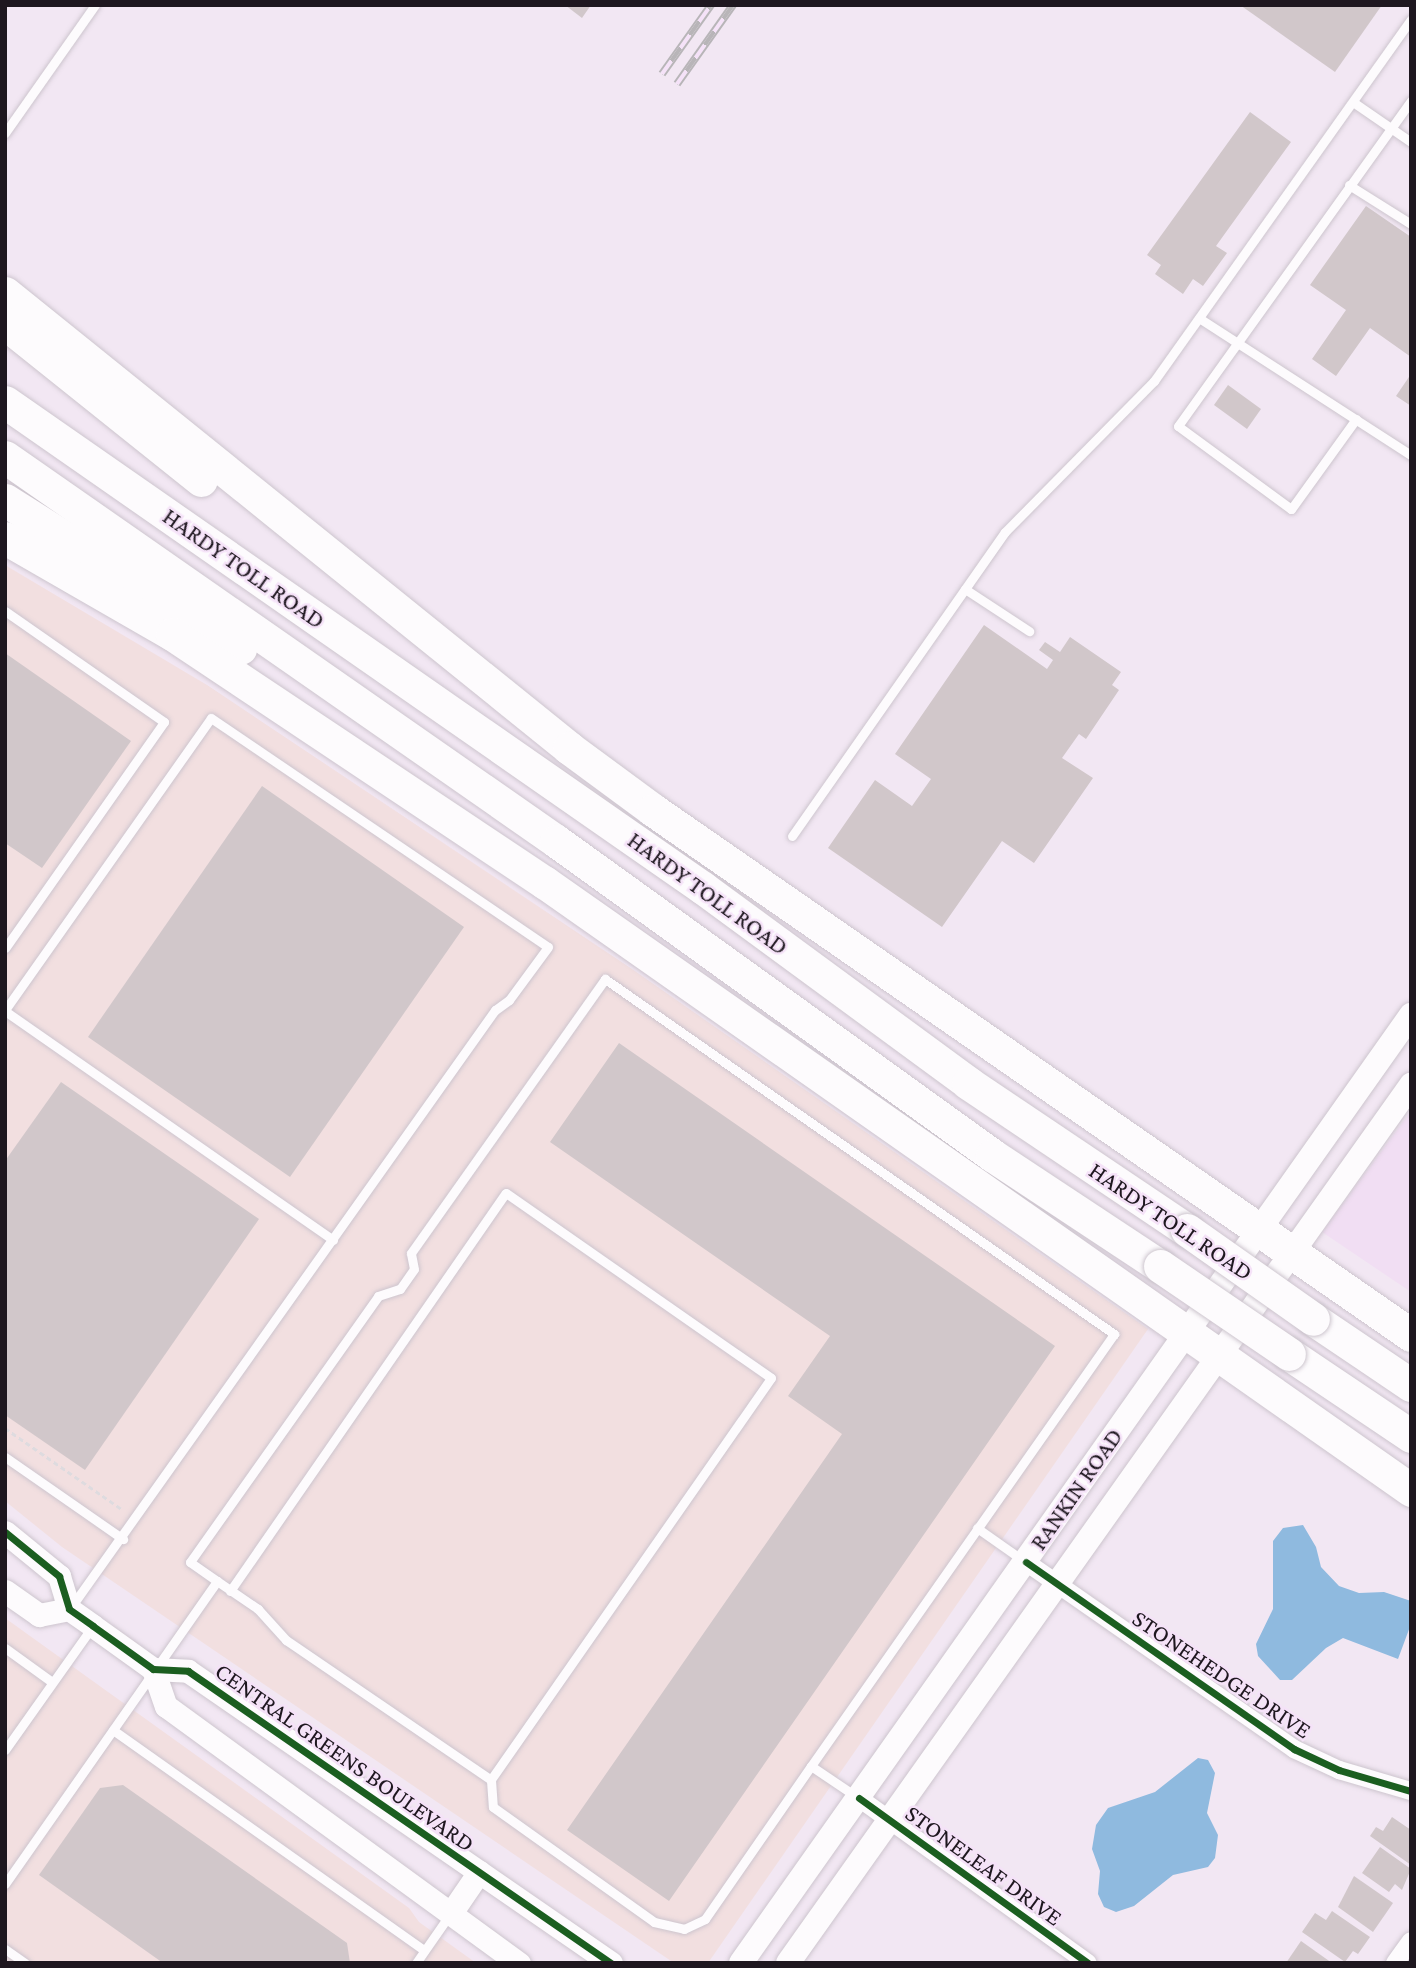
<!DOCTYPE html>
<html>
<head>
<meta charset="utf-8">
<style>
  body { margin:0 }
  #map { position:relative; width:1416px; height:1968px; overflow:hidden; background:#f2e7f3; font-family:"Crimson Pro",serif }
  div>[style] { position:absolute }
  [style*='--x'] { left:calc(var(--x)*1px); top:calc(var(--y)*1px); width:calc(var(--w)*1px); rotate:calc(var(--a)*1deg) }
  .built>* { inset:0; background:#f1def3 }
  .industrial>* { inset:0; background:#f2dfe0 }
  .water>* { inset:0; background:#8fbadf }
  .building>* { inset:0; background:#d1c7ca }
  .path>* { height:2.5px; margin-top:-1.25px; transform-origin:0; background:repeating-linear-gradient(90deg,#dedbdf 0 5px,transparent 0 8.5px) }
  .roads { filter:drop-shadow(0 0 2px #cdc5ce) drop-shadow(0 0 2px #cdc5ce) }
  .service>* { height:9px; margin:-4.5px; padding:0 4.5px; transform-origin:4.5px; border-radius:4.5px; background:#fdfbfd }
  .minor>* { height:18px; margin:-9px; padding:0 9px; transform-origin:9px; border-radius:9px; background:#fdfbfd }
  .tertiary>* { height:23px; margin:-11.5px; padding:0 11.5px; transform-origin:11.5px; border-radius:11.5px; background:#fdfbfd }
  .secondary>* { height:24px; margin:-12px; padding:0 12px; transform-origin:12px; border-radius:12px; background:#fdfbfd }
  .motorway>* { height:33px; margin:-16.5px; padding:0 16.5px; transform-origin:16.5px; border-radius:16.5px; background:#fdfbfd }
  .rail>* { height:8px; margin-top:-4px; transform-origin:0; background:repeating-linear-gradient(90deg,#f5e2f8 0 16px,#b8b5b8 0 32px); box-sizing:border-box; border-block:2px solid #b8b5b8 }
  .bridges { filter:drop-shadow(0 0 2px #cdc5ce) drop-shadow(0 0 2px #cdc5ce) }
  .motorway-bridge>* { height:33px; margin:-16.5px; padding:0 16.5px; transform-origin:16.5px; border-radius:16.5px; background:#fdfbfd }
  .cycleway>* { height:7px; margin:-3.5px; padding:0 3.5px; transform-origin:3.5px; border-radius:3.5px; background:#1b5e20 }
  span { translate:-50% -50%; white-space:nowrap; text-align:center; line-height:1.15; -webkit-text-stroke:5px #f5e2f8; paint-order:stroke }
  .street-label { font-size:24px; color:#1e171f }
  .frame { position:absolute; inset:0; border:7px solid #1e171f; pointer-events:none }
</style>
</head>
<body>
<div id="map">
  <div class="built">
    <div style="clip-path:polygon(1411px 1111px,1411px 1292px,1322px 1232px)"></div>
  </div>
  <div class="industrial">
    <div style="clip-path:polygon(5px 565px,207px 685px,632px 969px,1148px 1329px,708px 1963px,674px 1963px,62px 1547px,5px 1501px)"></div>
    <div style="clip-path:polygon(5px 1618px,409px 1908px,419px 1922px,476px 1963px,5px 1963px)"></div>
  </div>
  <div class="water">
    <div style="clip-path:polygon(1303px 1525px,1316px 1547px,1321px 1567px,1339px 1586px,1359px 1593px,1384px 1592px,1411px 1601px,1411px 1624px,1398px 1659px,1343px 1638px,1326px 1648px,1292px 1680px,1280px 1680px,1258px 1656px,1256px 1644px,1273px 1609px,1273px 1541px,1283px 1528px)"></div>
    <div style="clip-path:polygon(1198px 1758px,1208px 1760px,1215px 1773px,1207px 1813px,1218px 1835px,1215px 1858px,1208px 1867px,1173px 1875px,1134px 1906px,1116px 1912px,1104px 1907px,1098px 1894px,1100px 1871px,1092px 1849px,1096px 1825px,1108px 1808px,1155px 1792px)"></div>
  </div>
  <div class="building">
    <div style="clip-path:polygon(565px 5px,591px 5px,582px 18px)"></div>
    <div style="clip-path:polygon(1240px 5px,1382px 5px,1335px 72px)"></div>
    <div style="clip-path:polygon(1250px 112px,1291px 142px,1216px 246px,1227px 253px,1203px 286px,1193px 279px,1183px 294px,1155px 274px,1161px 265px,1147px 255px)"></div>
    <div style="clip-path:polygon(1366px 206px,1411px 237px,1411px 357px,1370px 328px,1336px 376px,1312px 359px,1346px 310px,1310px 285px)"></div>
    <div style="clip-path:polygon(1411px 374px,1411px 406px,1396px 396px)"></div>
    <div style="clip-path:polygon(1228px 385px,1261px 409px,1247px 429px,1214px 405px)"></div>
    <div style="clip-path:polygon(984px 625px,1047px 669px,1053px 660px,1039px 650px,1045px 642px,1060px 652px,1070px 637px,1121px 672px,1112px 685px,1119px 690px,1086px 739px,1079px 734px,1062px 758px,1093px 778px,1034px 863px,1002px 841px,942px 927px,828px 848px,875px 780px,912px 806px,931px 779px,895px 754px)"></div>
    <div style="clip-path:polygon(5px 653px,131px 741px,42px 868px,5px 843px)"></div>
    <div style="clip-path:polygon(262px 786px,464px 927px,290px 1177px,88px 1037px)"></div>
    <div style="clip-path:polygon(619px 1043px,1055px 1346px,669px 1901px,567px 1830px,842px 1434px,788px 1396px,830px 1336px,550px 1142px)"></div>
    <div style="clip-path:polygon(61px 1082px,259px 1219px,85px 1470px,5px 1415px,5px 1161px)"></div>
    <div style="clip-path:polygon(123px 1785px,347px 1943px,350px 1963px,163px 1963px,39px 1875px,100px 1788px)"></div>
    <div style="clip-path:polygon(1392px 1817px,1411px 1830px,1411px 1865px,1370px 1836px,1376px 1827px,1383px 1831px)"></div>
    <div style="clip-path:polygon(1380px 1847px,1411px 1869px,1402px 1890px,1395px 1884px,1389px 1892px,1362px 1873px)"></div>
    <div style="clip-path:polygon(1354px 1876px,1393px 1903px,1373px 1932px,1338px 1907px)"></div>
    <div style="clip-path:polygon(1332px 1911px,1370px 1937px,1358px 1954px,1353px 1951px,1345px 1962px,1302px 1932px,1315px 1913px,1326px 1920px)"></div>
    <div style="clip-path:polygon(1301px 1941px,1332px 1963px,1286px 1963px)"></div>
  </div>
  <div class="path">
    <div style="--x:5;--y:1428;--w:144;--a:34.8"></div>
  </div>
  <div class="roads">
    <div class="service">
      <div style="--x:1353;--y:102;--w:70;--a:34.6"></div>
      <div style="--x:5;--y:133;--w:156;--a:-54.9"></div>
      <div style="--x:1349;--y:185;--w:73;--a:32.2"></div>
      <div style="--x:1199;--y:318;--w:252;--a:32.9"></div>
      <div style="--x:1356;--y:419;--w:111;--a:125.8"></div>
      <div style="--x:1291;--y:509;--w:140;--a:-143.7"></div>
      <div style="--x:1178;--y:426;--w:400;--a:-54.4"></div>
      <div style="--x:965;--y:589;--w:77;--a:33.3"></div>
      <div style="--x:5;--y:611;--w:194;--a:34.9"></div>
      <div style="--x:164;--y:722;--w:276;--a:125.1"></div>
      <div style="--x:792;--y:836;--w:371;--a:-55"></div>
      <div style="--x:1005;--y:532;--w:212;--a:-45.4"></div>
      <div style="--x:1154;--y:381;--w:443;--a:-54.6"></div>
      <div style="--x:5;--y:1010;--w:357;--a:-54.8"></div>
      <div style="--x:211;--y:718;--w:407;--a:34.2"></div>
      <div style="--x:548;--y:947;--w:66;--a:126.3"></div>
      <div style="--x:509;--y:1000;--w:17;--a:144"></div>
      <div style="--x:495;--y:1010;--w:732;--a:125.38"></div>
      <div style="--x:5;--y:1011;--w:400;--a:34.9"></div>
      <div style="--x:5;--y:1457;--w:144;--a:34.8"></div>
      <div style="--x:977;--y:1528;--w:57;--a:35.1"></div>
      <div style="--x:217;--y:1581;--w:50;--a:34.3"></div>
      <div style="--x:258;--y:1609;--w:42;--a:47.9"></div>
      <div style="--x:286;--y:1640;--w:248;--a:34.3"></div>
      <div style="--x:491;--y:1780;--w:27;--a:86"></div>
      <div style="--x:493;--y:1807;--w:198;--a:35.5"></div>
      <div style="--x:654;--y:1922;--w:31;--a:13"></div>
      <div style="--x:684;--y:1929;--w:23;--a:-25"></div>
      <div style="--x:705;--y:1919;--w:186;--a:-55.3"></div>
      <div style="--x:230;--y:1591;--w:484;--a:-55.3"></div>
      <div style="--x:506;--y:1193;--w:323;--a:34.9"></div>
      <div style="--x:771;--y:1378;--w:490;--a:124.9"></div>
      <div style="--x:5;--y:1648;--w:58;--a:35.9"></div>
      <div style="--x:113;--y:1730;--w:381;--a:35.3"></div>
      <div style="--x:5;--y:1750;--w:151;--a:-54.7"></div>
      <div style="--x:5;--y:1884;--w:370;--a:-55"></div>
      <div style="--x:217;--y:1581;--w:33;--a:-145"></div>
      <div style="--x:190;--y:1562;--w:326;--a:-54.7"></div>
      <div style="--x:378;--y:1296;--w:23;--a:-18"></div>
      <div style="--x:400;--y:1289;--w:24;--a:-55"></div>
      <div style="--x:414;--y:1269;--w:16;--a:-101"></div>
      <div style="--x:411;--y:1253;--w:336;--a:-54.7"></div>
      <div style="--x:605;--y:979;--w:621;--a:34.89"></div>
      <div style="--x:1114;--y:1334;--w:528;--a:125.05"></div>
      <div style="--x:811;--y:1766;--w:55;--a:34"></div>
      <div style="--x:5;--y:1949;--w:24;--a:35"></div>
      <div style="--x:416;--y:1963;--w:60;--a:-55.2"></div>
    </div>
    <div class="minor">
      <div style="--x:1026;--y:1562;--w:327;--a:34.9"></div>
      <div style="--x:1294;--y:1749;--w:50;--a:25"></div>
      <div style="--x:1339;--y:1770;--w:75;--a:16.3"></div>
      <div style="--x:859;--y:1798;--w:282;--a:35.8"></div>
      <div style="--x:1395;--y:1963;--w:27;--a:-54"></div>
    </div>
    <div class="tertiary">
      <div style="--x:5;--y:1532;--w:70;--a:39.2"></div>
      <div style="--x:59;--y:1576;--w:34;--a:73"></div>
      <div style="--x:69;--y:1609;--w:29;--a:35"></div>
      <div style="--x:93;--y:1626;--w:74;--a:35.6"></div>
      <div style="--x:153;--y:1669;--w:35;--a:3"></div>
      <div style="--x:188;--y:1671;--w:514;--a:34.62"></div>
      <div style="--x:5;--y:1591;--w:42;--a:35.2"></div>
      <div style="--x:39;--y:1615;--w:31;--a:-11"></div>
      <div style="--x:153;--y:1669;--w:39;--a:71"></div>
      <div style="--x:166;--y:1706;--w:437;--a:36.1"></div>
      <div style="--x:451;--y:1913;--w:50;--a:-55.7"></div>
    </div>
    <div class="secondary">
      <div style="--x:741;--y:1963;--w:1161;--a:-54.75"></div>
      <div style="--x:788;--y:1963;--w:1077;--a:-54.64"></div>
    </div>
    <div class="motorway">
      <div style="--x:5;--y:293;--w:725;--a:38.89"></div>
      <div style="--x:569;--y:748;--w:104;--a:36.4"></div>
      <div style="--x:653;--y:810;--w:922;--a:34.71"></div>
      <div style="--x:5;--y:323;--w:251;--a:38.7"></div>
      <div style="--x:5;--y:402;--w:851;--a:34.85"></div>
      <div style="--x:703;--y:888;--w:329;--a:36.3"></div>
      <div style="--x:968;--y:1083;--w:264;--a:33.9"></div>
      <div style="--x:5;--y:457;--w:672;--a:34.87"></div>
      <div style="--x:556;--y:841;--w:537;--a:35.76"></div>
      <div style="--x:992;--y:1155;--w:201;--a:33.5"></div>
      <div style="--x:5;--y:500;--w:278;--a:32.2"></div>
      <div style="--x:5;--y:538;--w:193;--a:29.9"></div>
      <div style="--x:172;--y:634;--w:447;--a:33.7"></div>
      <div style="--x:544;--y:882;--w:1059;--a:35.04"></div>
      <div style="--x:1313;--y:1319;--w:118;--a:34"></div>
      <div style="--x:1289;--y:1354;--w:147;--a:33.9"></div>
    </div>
  </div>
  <div class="rail">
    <div style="--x:662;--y:74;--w:85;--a:-54.6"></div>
    <div style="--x:677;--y:84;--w:97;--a:-54.7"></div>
  </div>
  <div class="bridges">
    <div class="motorway-bridge">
      <div style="--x:1187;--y:1230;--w:154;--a:35.2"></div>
      <div style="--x:1160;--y:1266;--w:156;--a:34.3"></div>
    </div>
  </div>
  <div class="cycleway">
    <div style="--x:5;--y:1532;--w:70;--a:39.2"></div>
    <div style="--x:59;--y:1576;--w:34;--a:73"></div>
    <div style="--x:69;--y:1609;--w:29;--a:35"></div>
    <div style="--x:93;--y:1626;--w:74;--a:35.6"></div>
    <div style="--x:153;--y:1669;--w:35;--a:3"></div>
    <div style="--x:188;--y:1671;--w:514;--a:34.62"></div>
    <div style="--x:1026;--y:1562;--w:327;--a:34.9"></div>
    <div style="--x:1294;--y:1749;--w:50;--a:25"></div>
    <div style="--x:1339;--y:1770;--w:75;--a:16.3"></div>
    <div style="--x:859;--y:1798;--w:282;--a:35.8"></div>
  </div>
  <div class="street-label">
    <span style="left:244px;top:568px;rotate:35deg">HARDY TOLL ROAD</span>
    <span style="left:708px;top:893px;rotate:36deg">HARDY TOLL ROAD</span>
    <span style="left:1171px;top:1221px;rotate:34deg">HARDY TOLL ROAD</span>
    <span style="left:1076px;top:1489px;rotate:-55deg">RANKIN ROAD</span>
    <span style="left:1222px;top:1674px;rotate:34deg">STONEHEDGE DRIVE</span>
    <span style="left:345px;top:1757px;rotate:35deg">CENTRAL GREENS BOULEVARD</span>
    <span style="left:984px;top:1865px;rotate:36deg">STONELEAF DRIVE</span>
  </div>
  <div class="frame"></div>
</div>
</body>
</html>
